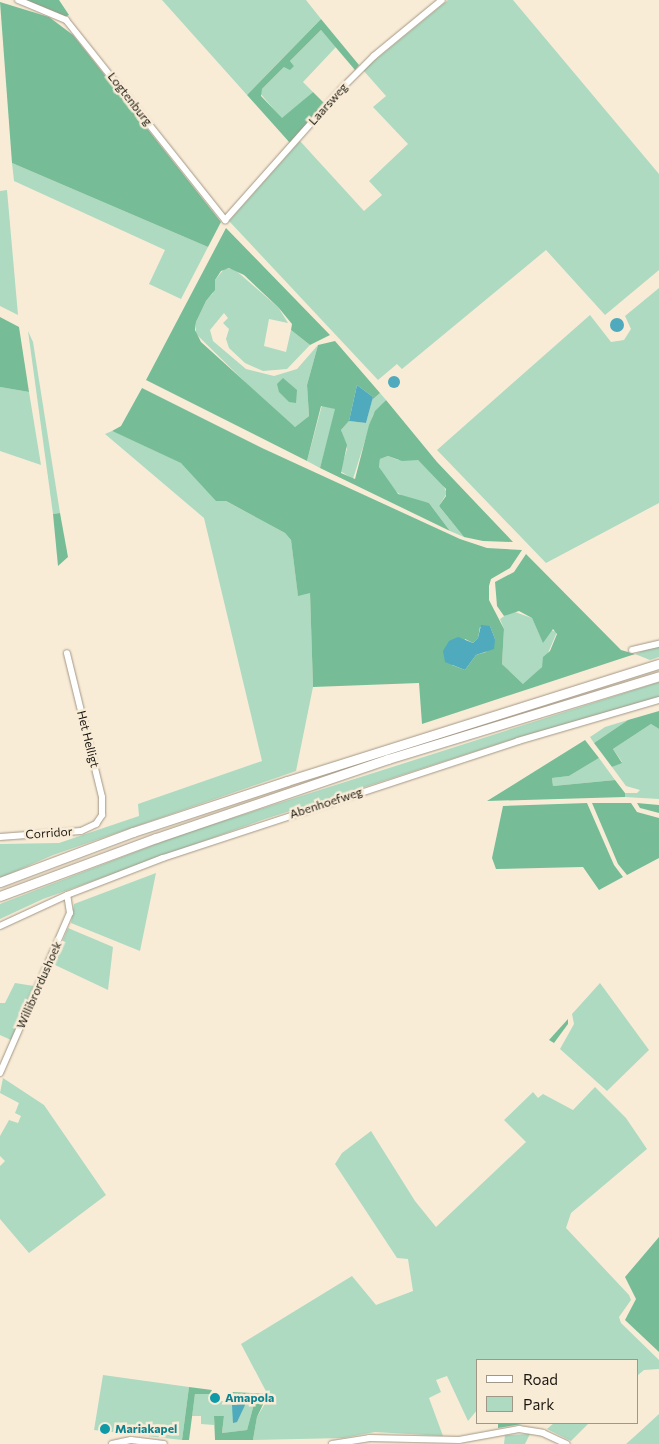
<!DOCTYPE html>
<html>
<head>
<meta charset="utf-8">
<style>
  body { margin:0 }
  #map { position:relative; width:659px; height:1444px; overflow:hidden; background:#f9ecd7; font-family:Commissioner,sans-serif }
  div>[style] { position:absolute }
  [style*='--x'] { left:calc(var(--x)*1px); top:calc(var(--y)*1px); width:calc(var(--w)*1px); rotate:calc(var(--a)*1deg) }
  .green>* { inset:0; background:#addac1 }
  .forest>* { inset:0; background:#76bd97 }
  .water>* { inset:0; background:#4eaabc }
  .round { border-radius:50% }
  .roads { filter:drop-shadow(0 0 1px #a29784) drop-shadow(0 0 1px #a29784) }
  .minor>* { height:6px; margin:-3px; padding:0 3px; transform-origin:3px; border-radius:3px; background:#fff }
  .highway>* { height:9px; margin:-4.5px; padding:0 4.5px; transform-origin:4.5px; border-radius:4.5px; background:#fff }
  .dots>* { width:14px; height:14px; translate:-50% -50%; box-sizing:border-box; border:2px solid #f9ecd7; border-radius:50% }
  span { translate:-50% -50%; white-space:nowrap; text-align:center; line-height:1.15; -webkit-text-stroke:5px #f9ecd7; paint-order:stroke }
  .street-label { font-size:12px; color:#1b1710 }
  .culture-label { font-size:12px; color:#0d838f; font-weight:700 }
  .left { translate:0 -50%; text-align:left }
  .legend { position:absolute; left:476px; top:1359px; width:162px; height:65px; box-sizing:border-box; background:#f9ecd7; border:1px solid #a09787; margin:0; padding:6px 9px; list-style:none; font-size:15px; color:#1b1710 }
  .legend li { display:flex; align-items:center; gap:10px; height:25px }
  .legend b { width:25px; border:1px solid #a09787 }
</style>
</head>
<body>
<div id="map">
  <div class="green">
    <div style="clip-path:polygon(162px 0,306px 0,321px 19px,247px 95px)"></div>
    <div style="clip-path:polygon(448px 0,513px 0,659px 174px,659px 270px,605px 315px,546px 250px,402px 369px,397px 364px,378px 380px,229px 221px,300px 141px,364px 211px,382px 195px,369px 181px,408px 144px,373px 107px,386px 96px,363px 70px)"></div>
    <div style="clip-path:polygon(321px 30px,336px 47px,303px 82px,313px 92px,282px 119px,259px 92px,284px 67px,294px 66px,290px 61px)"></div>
    <div style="clip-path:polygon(12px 163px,208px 247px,181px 299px,149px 284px,165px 250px,14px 181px)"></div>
    <div style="clip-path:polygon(7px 190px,18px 315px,0 306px,0 191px)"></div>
    <div style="clip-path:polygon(233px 268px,278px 307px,288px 323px,269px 319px,264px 346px,286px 352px,291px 330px,310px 345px,287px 369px,263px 371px,245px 363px,229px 348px,226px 339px,229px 329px,223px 323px,228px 318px,224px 313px,210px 330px,213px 341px,246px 369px,274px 376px,297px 369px,318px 345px,307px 385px,309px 416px,295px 427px,287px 423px,196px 334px,196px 322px,206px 301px,213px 293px,215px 280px,224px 269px)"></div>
    <div style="clip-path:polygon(659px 288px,659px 503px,546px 563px,437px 450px,590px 315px,611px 342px,624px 340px,631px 329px,625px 316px)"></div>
    <div style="clip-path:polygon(28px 331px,33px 342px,60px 513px,53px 514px)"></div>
    <div style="clip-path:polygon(0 387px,29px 392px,41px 465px,0 451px)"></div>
    <div style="clip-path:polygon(380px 393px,386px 400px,373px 415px,353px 479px,340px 471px,347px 449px,341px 430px,349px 421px,366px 423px,372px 400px)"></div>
    <div style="clip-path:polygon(322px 405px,336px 409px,320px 468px,307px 461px)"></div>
    <div style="clip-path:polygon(112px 431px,182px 463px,222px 499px,285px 533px,291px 540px,298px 595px,310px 592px,313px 687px,296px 771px,53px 855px,0 878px,0 844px,59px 843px,139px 816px,138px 804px,262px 761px,204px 518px,105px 434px)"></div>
    <div style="clip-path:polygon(388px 456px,398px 460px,418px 460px,442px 483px,447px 493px,439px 506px,464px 537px,450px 531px,429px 503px,407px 499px,392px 489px,379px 467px,380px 459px)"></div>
    <div style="clip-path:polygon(512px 611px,532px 618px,543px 642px,551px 630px,557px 632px,542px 667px,524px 685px,502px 664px,504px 629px,500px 619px)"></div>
    <div style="clip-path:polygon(659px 645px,659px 657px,650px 660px,635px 654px)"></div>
    <div style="clip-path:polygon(659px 682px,659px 697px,517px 738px,262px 820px,43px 899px,0 919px,0 904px,182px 834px)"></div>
    <div style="clip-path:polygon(628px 720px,594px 743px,590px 737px,605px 727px)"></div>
    <div style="clip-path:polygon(651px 724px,659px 729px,659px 799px,625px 797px,625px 793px,637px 793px,640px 790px,626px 786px,612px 767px,622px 762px,613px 749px)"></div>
    <div style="clip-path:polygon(599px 758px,615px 780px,553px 786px,552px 778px,569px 776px)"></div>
    <div style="clip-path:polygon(156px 873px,140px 951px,71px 923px,74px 904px)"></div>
    <div style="clip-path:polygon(68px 928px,113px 947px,108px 990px,53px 964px)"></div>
    <div style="clip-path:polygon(15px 983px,34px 986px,11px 1040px,0 1035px,0 1003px,5px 1003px)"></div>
    <div style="clip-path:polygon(600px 983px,649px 1050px,607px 1091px,560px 1049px,574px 1024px,572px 1014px)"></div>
    <div style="clip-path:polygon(3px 1078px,44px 1105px,106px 1195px,29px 1253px,0 1219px,0 1166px,5px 1161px,0 1156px,0 1136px,9px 1120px,18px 1123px,21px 1116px,15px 1113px,19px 1103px,0 1093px)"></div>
    <div style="clip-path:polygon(595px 1087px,626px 1118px,647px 1149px,571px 1213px,566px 1228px,629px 1295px,631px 1300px,619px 1317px,621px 1323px,659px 1360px,659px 1369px,644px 1370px,638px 1375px,638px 1360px,478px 1360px,478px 1409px,468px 1421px,447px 1376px,436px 1380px,441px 1392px,429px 1398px,443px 1436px,375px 1432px,343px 1438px,253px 1440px,257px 1417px,269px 1397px,241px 1344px,352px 1276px,376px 1305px,413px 1291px,408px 1259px,397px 1258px,335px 1164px,342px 1153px,371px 1131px,415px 1201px,436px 1227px,526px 1142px,504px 1120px,533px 1092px,538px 1098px,543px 1094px,573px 1110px)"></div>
    <div style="clip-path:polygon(103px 1375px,189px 1387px,182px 1440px,94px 1430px)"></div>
    <div style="clip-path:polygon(195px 1394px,210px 1394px,210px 1400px,232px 1402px,232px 1395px,250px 1397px,254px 1404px,247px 1430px,222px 1433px,224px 1416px,214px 1416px,214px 1425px,201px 1424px,201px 1416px,192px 1416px)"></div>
    <div style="clip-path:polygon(659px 1414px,659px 1444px,626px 1444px,635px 1436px)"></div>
    <div style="clip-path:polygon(554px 1423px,589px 1423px,571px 1441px,547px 1429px)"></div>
    <div style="clip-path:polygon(530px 1434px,525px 1444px,504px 1444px,505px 1435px)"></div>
  </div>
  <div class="forest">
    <div style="clip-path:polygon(20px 0,59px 0,69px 15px,63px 18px)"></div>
    <div style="clip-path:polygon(0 2px,49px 17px,73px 35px,221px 222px,208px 247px,12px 163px)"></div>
    <div style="clip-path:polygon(321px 19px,359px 65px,355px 70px,321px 30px,290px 61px,294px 66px,290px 70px,284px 67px,262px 89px,261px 96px,282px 118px,313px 92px,325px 104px,290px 143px,247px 95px)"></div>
    <div style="clip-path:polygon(226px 228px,330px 335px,310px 345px,291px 330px,292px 324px,278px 307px,244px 275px,229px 268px,221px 271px,215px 280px,215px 290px,206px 301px,196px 322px,195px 330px,201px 342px,295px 427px,309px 416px,307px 385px,318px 345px,335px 341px,380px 393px,372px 400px,373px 397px,357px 385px,349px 421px,341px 430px,347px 445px,341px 473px,355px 479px,369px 425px,375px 411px,386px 400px,437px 462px,513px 542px,483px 541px,464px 537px,439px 506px,446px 496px,446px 489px,418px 460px,402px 461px,388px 456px,380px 459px,379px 467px,398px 494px,429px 503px,450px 531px,320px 468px,335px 409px,321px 406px,307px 461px,146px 380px)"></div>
    <div style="clip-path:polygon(0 317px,19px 327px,29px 392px,0 387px)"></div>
    <div style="clip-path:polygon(283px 378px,297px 390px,296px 403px,289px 402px,279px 392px,277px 384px)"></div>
    <div style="clip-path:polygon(evenodd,142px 388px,262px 448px,460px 539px,487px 548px,522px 550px,510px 568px,491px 579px,489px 586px,489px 600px,504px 629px,502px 664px,523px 684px,542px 667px,543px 657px,550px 651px,557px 634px,553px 629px,543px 643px,532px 618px,519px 611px,504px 616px,497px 606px,495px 582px,514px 572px,526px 554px,621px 650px,635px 654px,422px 724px,419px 683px,313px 687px,310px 593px,298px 596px,291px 540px,285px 533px,226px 501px,216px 501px,181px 463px,112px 431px,121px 426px,142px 388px,490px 626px,495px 639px,486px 652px,476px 655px,465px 670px,452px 665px,465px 639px,473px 643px,478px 638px,480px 627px,490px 626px)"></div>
    <div style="clip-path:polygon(60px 513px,68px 557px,58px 566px,53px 514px)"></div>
    <div style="clip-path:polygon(659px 711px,659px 729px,651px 724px,613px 749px,622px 763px,612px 767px,594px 743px,628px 720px)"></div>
    <div style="clip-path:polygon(585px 740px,599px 758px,569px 776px,552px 778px,553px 786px,615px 780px,625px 793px,625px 797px,487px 801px)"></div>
    <div style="clip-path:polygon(587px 803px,614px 865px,623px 877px,599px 890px,583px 867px,496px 869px,492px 858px,503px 806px)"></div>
    <div style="clip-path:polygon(592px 803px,631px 803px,637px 812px,659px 818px,659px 858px,627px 875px,618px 864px)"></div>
    <div style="clip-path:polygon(637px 803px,659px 805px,659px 813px,640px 808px)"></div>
    <div style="clip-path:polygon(568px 1019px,568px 1024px,554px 1043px,549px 1040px)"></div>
    <div style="clip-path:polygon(659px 1237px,659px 1352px,625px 1320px,636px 1299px,625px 1277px)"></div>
    <div style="clip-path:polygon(189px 1387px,212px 1390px,210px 1394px,195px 1394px,189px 1440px,182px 1440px)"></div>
    <div style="clip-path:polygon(232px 1392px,268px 1394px,257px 1417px,253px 1440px,215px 1440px,214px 1416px,224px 1416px,222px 1433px,247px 1430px,254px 1404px,250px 1397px,232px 1395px)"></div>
    <div style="clip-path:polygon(498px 1423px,528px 1423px,498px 1428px)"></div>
  </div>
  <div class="water">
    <div class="round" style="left:610px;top:318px;width:14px;height:14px"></div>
    <div class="round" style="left:388px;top:376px;width:12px;height:12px"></div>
    <div style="clip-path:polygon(357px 385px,373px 397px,366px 423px,349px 421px)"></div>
    <div style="clip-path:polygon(481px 625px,490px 626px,495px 639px,494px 649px,476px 655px,465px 670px,445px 662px,443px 651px,449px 641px,458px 637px,473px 643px,478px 638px)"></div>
    <div style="clip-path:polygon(246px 1403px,237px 1422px,233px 1423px,232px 1405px)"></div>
  </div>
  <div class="roads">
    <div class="minor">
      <div style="--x:18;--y:0;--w:52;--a:22.6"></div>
      <div style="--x:66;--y:20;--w:256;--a:51.5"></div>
      <div style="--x:225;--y:220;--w:178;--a:-48.4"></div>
      <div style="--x:343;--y:87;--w:44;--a:-45"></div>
      <div style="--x:374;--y:56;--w:88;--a:-39.5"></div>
      <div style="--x:632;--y:650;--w:28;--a:-13"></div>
      <div style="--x:0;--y:837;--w:81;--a:-4.2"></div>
      <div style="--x:81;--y:831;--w:17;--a:-25"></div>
      <div style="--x:96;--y:824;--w:11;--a:-56"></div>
      <div style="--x:102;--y:815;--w:18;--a:-90"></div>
      <div style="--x:102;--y:797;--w:148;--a:-103.7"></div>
      <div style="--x:0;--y:926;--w:74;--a:-24.8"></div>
      <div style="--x:67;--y:895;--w:103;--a:-21.1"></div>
      <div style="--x:163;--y:858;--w:374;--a:-18.2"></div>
      <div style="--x:518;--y:741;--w:147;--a:-16.2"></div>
      <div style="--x:0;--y:1073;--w:175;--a:-66.4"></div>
      <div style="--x:70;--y:913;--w:18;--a:-99"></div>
      <div style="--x:112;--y:1444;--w:19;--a:-12"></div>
      <div style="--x:131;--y:1440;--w:33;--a:7"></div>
      <div style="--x:332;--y:1444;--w:37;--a:-9"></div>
      <div style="--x:369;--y:1438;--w:90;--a:1.3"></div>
      <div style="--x:459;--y:1440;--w:61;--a:-10.4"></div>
      <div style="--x:519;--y:1429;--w:24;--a:9"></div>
      <div style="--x:543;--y:1433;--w:26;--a:25"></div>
    </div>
    <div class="highway">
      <div style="--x:0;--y:882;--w:142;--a:-20.6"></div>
      <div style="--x:133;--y:832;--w:162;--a:-18.3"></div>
      <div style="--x:287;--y:781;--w:390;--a:-17.5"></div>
      <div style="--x:0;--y:896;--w:166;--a:-20.4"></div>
      <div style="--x:156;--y:838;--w:245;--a:-18.8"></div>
      <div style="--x:388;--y:759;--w:283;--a:-17"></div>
    </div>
  </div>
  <div class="dots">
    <div style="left:215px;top:1398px;background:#0f9aa8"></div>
    <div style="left:105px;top:1429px;background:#0f9aa8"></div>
  </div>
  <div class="street-label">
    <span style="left:130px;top:99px;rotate:52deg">Logtenburg</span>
    <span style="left:328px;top:104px;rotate:-48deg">Laarsweg</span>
    <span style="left:88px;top:739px;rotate:76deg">Het Helligt</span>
    <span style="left:326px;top:803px;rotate:-18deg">Abenhoefweg</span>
    <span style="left:49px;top:833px;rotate:-4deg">Corridor</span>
    <span style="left:39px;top:985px;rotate:-66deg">Willibrordushoek</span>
  </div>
  <div class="culture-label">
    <span class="left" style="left:225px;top:1398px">Amapola</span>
    <span class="left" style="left:115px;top:1429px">Mariakapel</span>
  </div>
  <ul class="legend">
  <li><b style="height:6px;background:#fff"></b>Road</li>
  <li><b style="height:14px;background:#addac1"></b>Park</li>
  </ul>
</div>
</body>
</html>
